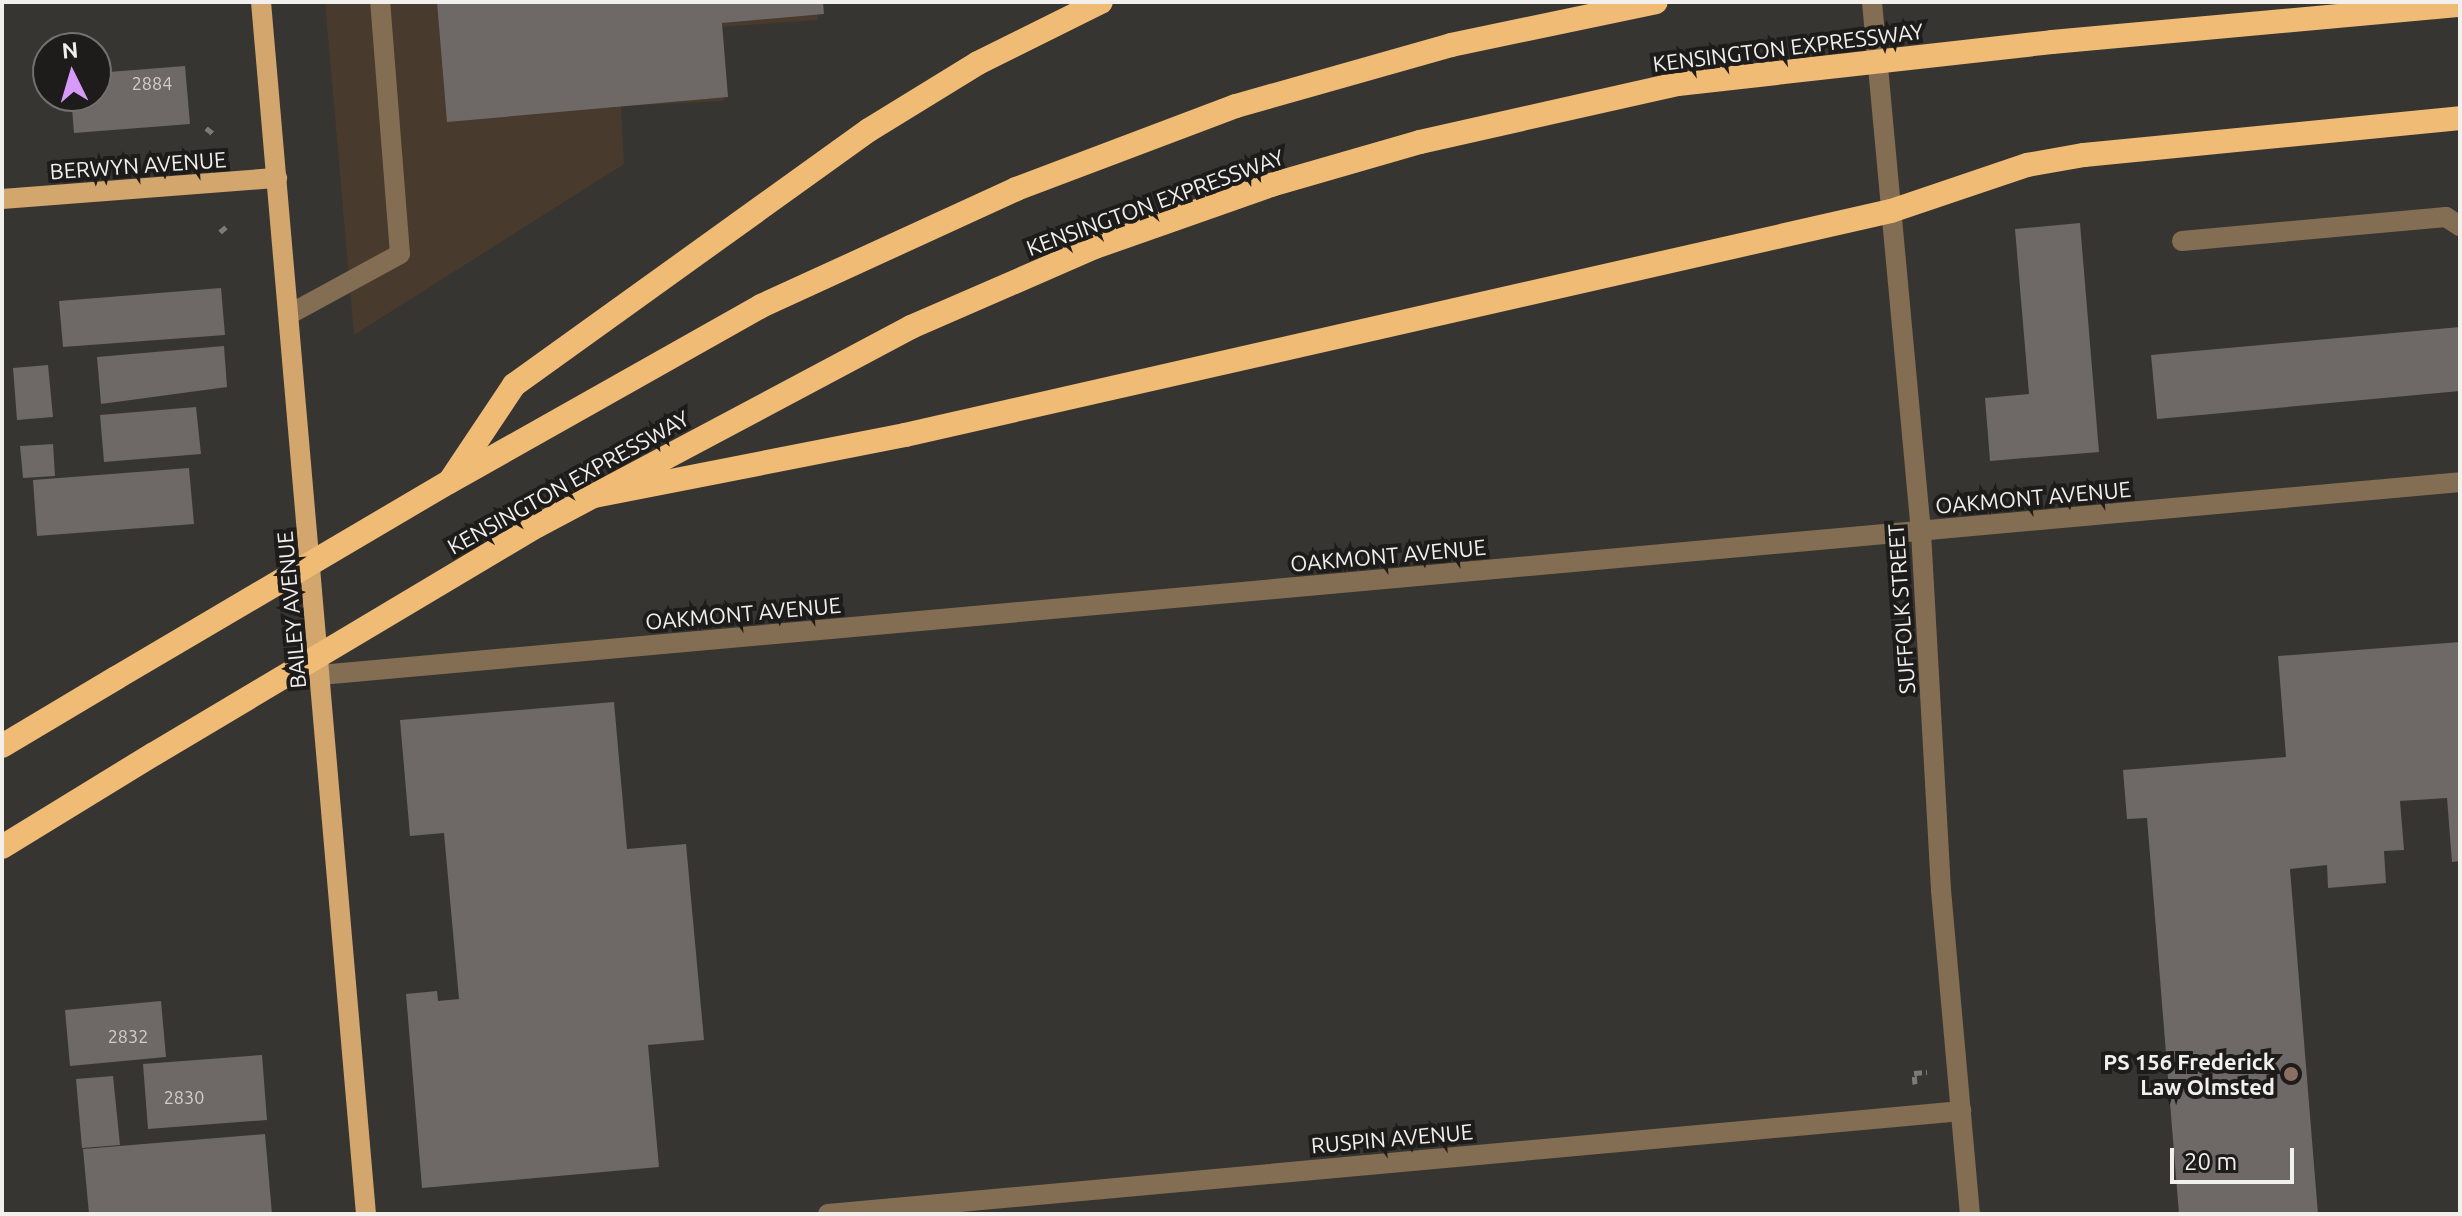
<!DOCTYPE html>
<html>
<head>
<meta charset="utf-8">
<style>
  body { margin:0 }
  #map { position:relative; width:2462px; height:1216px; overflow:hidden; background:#373531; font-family:Ubuntu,sans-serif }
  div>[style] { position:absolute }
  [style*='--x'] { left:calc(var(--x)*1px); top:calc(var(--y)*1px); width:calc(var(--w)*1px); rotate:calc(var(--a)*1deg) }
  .commercial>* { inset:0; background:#483a2c }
  .building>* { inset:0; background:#6e6866 }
  .path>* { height:5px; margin-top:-2.5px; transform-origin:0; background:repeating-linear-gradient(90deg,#7c7b77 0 8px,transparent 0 12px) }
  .lane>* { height:20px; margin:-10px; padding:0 10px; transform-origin:10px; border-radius:10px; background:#846e53 }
  .street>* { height:20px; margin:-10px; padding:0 10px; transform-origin:10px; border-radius:10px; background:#846e53 }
  .primary>* { height:20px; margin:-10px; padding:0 10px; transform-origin:10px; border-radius:10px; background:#d2a66c }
  .highway>* { height:24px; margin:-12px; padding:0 12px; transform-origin:12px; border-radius:12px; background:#f0bb75 }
  .highway-bridge>* { height:24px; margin:-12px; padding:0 12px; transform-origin:12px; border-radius:12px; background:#f0bb75 }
  .dots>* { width:22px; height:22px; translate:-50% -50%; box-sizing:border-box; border:4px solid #1d1c1a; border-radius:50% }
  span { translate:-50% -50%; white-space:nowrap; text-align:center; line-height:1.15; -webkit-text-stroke:8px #1d1c1a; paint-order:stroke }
  .number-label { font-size:18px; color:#d0cecb }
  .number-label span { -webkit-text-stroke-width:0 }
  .street-label { font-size:22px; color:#f1f0ed }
  .poi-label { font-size:22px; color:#f1f0ed; font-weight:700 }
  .right { translate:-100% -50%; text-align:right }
  .frame { position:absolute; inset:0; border:4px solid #f1f0ed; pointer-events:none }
  .north { position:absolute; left:32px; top:32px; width:80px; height:80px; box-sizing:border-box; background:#1d1c1a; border:2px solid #72716e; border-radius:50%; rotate:355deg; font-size:22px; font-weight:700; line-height:32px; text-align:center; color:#f1f0ed }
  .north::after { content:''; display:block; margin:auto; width:28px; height:36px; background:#d89af8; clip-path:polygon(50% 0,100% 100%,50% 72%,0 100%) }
  .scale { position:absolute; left:2170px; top:1148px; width:124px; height:36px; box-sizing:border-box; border:4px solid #f1f0ed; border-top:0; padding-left:10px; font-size:24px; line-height:28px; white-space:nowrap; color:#f1f0ed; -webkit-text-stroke:6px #1d1c1a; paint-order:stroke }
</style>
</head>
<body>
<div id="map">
  <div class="commercial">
    <div style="clip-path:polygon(325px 2px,817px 2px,818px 20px,719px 27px,724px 101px,621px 106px,624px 164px,354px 335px)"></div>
  </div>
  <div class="building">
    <div style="clip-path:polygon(437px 2px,823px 2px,824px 14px,722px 23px,728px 97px,447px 122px)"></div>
    <div style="clip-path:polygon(185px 66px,190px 124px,74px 133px,71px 96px,96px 96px,96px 73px)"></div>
    <div style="clip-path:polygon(2080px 223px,2099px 452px,1990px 461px,1985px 398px,2029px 394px,2015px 229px)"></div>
    <div style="clip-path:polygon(221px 288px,225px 335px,63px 347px,59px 301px)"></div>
    <div style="clip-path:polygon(2460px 327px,2460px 391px,2157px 419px,2151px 355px)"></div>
    <div style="clip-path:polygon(224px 346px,227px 387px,101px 404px,97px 357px)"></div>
    <div style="clip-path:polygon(48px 365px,53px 417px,17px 420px,13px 368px)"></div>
    <div style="clip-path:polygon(196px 407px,201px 454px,104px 462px,100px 415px)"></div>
    <div style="clip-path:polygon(53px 444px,55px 476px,23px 478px,20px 446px)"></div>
    <div style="clip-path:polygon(189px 468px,194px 524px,37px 536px,33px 480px)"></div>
    <div style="clip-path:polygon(2460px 642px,2460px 861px,2452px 862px,2447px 798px,2400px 801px,2404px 850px,2384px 851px,2386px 883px,2328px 888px,2327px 865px,2290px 869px,2318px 1214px,2179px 1214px,2147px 818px,2127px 819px,2123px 770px,2286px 757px,2278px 656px)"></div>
    <div style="clip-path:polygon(614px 702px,627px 849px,686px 844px,704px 1040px,648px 1045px,659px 1167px,422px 1188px,406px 994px,437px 991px,438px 1001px,459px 999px,444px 833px,410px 836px,400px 720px)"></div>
    <div style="clip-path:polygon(161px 1001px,166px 1057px,70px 1066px,65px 1010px)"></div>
    <div style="clip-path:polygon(262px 1055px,267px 1120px,148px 1129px,143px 1064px)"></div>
    <div style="clip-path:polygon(113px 1076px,120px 1145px,82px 1148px,76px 1079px)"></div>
    <div style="clip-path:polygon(265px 1134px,272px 1214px,89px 1214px,83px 1149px)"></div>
  </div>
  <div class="path">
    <div style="--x:206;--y:128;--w:11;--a:38"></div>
    <div style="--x:220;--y:232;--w:8;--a:-40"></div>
    <div style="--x:1915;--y:1084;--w:11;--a:-95"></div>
    <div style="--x:1914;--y:1073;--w:13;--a:-4"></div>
  </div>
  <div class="lane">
    <div style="--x:2182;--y:241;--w:265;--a:-5.2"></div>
    <div style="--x:2446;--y:217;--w:17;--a:33"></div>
    <div style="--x:290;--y:314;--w:125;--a:-28.6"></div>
    <div style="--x:400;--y:254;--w:253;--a:-94.5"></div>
  </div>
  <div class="street">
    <div style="--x:1872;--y:2;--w:532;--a:84.72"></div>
    <div style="--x:1921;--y:532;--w:359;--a:86.8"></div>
    <div style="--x:1941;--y:890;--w:325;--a:84.9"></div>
    <div style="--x:320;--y:675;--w:2149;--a:-5.15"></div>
    <div style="--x:828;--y:1214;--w:1138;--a:-5.19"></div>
  </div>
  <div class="primary">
    <div style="--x:261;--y:2;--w:1217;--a:85.05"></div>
    <div style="--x:2;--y:199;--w:276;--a:-4.4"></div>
  </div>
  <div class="highway">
    <div style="--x:2052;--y:42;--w:410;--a:-5.2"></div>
    <div style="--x:452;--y:478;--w:112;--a:-56.3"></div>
    <div style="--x:514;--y:385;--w:437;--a:-35.7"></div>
    <div style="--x:869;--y:130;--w:128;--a:-31.6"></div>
    <div style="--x:978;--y:63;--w:137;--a:-26.4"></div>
    <div style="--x:449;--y:482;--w:358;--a:-29.4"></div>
    <div style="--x:761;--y:306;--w:281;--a:-24.6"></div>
    <div style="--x:1016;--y:189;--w:235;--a:-20.7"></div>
    <div style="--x:1236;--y:106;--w:223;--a:-15.8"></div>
    <div style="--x:1451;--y:45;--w:209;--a:-11.8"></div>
    <div style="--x:589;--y:497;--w:322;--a:-11.1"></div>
    <div style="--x:905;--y:435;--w:1011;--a:-12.8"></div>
    <div style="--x:1891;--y:211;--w:144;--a:-18.7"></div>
    <div style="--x:2027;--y:165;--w:58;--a:-10"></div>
    <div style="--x:2084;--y:155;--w:378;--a:-5.6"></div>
    <div style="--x:537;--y:526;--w:424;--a:-28"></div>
    <div style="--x:911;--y:327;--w:201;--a:-23.5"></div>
    <div style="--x:1095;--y:247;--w:187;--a:-19.4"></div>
    <div style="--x:1271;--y:185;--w:155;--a:-16.1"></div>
    <div style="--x:1420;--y:142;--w:264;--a:-12.7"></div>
    <div style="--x:2;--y:746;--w:133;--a:-30.8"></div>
    <div style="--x:2;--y:847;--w:178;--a:-31.5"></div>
  </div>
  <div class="highway-bridge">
    <div style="--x:1678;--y:84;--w:376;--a:-6.4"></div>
    <div style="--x:116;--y:678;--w:386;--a:-30.5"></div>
    <div style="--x:154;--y:754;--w:446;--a:-30.8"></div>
  </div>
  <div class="dots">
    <div style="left:2291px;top:1074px;background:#8d6e63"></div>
  </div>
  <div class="number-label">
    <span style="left:152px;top:83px">2884</span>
    <span style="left:128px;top:1036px">2832</span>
    <span style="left:184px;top:1097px">2830</span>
  </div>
  <div class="street-label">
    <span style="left:1788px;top:47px;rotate:-7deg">KENSINGTON EXPRESSWAY</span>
    <span style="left:138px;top:165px;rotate:-4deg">BERWYN AVENUE</span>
    <span style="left:1155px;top:202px;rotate:-20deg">KENSINGTON EXPRESSWAY</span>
    <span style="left:568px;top:482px;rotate:-29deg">KENSINGTON EXPRESSWAY</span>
    <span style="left:2033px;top:497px;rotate:-5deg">OAKMONT AVENUE</span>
    <span style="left:1388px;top:555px;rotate:-5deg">OAKMONT AVENUE</span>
    <span style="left:1901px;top:609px;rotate:-94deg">SUFFOLK STREET</span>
    <span style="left:291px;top:610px;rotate:-95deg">BAILEY AVENUE</span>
    <span style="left:743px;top:613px;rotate:-5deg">OAKMONT AVENUE</span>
    <span style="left:1392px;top:1138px;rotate:-5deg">RUSPIN AVENUE</span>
  </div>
  <div class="poi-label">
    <span class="right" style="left:2275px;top:1074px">PS 156 Frederick<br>Law Olmsted</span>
  </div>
  <div class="frame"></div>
  <div class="north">N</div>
  <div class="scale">20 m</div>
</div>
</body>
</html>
